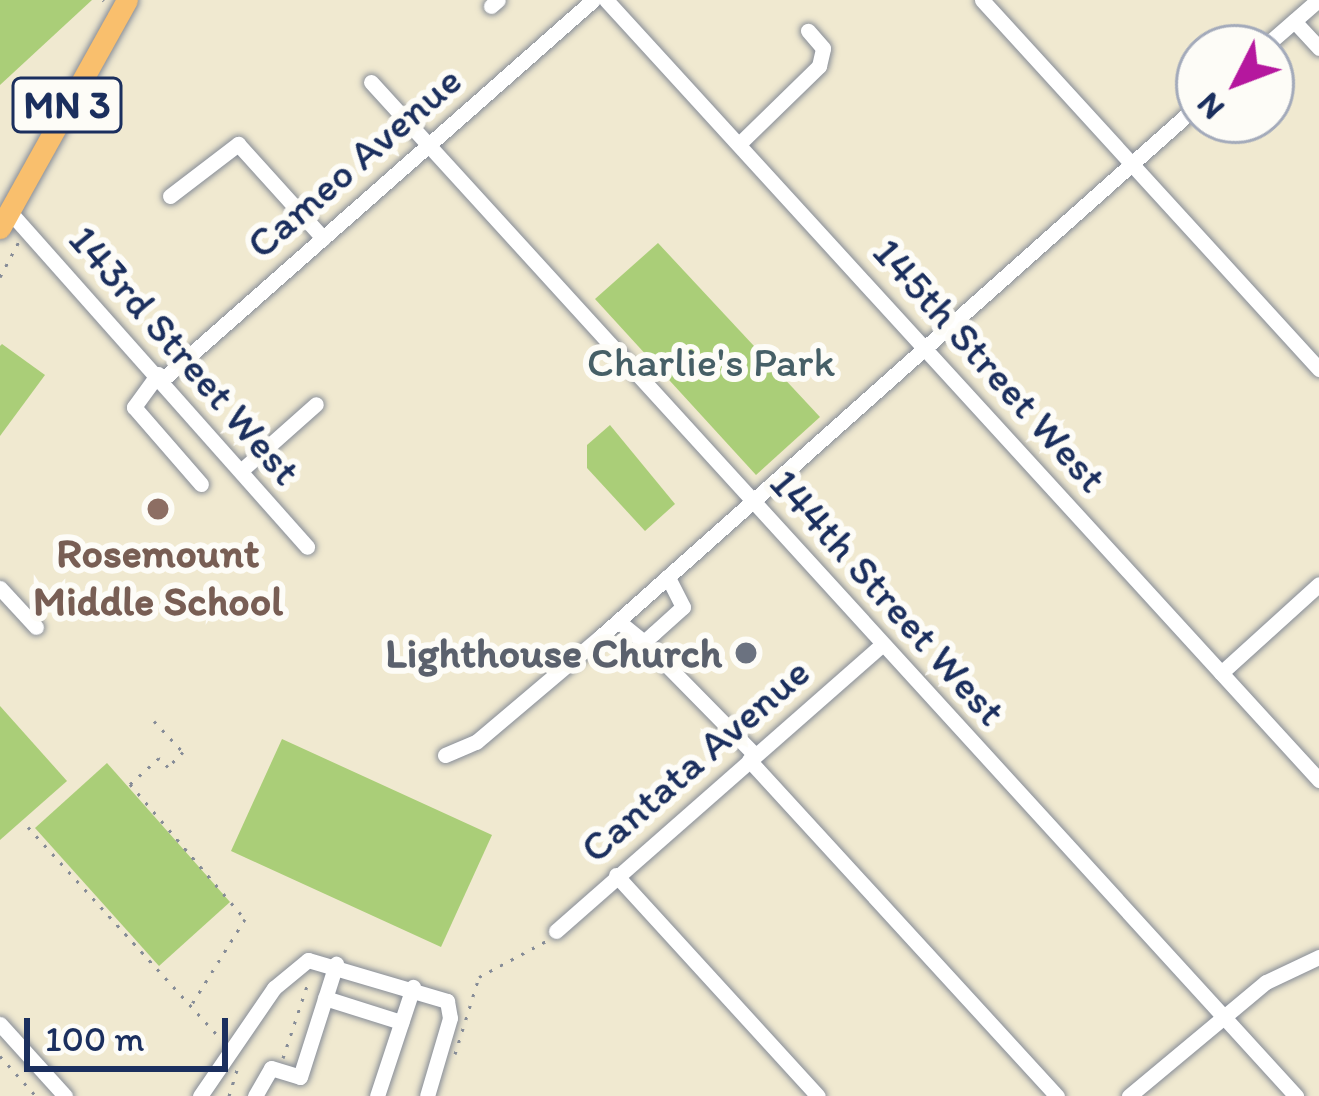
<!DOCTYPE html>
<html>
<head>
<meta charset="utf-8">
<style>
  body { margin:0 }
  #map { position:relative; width:1319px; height:1096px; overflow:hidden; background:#f0e9d0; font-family:Itim,sans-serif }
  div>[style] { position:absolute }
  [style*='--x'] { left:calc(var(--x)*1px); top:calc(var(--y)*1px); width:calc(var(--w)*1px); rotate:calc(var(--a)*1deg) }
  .green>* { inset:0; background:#aace78 }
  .path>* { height:3px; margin-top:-1.5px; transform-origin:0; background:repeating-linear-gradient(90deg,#868c97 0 3px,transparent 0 12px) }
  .roads { filter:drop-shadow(0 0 3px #868c97) drop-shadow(0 0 3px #868c97) }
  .minor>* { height:15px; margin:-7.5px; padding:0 7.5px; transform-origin:7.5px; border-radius:7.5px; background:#fff }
  .major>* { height:21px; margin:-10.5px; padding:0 10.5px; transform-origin:10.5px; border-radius:10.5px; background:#f9bf6d }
  .dots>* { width:33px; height:33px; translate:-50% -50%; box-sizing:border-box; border:6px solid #fdfcf7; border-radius:50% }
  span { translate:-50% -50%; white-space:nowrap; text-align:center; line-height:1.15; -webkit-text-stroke:12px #fdfcf7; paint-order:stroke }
  .shield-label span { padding:3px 9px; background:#fdfcf7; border:3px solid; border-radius:9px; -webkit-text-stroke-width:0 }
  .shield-label { font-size:39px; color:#1b2f5e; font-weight:700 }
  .street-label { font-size:42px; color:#1b2f5e }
  .park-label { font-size:42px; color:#465f66 }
  .education-label { font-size:42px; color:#785e54; font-weight:700 }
  .worship-label { font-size:42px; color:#5b616d; font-weight:700 }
  .right { translate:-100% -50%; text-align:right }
  .north { position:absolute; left:1175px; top:24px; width:120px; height:120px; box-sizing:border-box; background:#fdfcf7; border:3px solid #a3aaba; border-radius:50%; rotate:228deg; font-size:33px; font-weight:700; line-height:48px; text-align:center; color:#1b2f5e }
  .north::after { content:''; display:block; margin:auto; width:42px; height:54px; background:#b5179e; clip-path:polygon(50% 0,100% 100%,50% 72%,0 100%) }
  .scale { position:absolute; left:24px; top:1018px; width:204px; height:54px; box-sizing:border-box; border:6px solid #1b2f5e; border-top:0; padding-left:15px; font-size:36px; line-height:42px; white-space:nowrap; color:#1b2f5e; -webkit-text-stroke:9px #fdfcf7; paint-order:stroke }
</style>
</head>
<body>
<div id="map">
  <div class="green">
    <div style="clip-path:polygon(0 0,92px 0,0 85px)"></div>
    <div style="clip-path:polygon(658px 243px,820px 417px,756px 475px,595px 299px)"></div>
    <div style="clip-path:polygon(2px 344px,45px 375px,0 436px,0 346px)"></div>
    <div style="clip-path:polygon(610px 425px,675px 504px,645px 531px,587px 468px,587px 445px)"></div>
    <div style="clip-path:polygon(0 706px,67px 781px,0 840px)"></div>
    <div style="clip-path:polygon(282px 739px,492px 835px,441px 947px,231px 851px)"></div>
    <div style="clip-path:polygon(107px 763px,230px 902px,159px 966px,35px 828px)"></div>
  </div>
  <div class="path">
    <div style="--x:103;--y:0;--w:1;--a:45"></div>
    <div style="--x:0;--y:277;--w:40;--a:-62"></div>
    <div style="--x:154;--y:721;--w:42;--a:46.9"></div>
    <div style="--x:183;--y:752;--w:21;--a:135"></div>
    <div style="--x:168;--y:767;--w:13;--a:-135"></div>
    <div style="--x:159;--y:758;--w:39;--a:138"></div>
    <div style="--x:130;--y:784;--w:177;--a:49.6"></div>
    <div style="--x:245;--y:919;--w:104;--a:122"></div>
    <div style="--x:28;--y:827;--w:288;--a:47.7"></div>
    <div style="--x:455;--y:1054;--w:81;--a:-72.7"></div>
    <div style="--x:479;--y:977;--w:76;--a:-28.2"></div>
    <div style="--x:0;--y:1056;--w:54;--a:48"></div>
    <div style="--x:283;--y:1058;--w:82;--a:-71.6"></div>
    <div style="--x:229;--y:1096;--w:30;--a:-73"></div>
  </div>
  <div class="roads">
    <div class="minor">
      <div style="--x:606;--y:0;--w:1057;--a:47.57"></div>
      <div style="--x:982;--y:0;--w:500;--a:47.6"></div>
      <div style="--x:491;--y:6;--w:9;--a:-41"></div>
      <div style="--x:1294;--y:21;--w:37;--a:47"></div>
      <div style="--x:1263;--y:48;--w:73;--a:-41.1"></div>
      <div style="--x:371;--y:82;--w:1373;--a:47.63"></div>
      <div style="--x:739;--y:144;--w:112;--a:-44.3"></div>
      <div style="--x:819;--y:66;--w:18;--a:-77"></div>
      <div style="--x:823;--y:48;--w:23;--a:-131"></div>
      <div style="--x:170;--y:196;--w:86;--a:-37.4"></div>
      <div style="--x:238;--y:144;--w:127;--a:47.9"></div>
      <div style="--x:9;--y:211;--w:449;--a:48.4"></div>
      <div style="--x:158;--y:374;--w:41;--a:126"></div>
      <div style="--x:134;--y:407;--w:102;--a:49"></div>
      <div style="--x:163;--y:379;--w:573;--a:-41.39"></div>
      <div style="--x:244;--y:468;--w:96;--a:-41.6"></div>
      <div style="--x:0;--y:588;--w:53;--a:47.3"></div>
      <div style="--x:618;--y:621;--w:33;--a:39"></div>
      <div style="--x:644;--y:642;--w:13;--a:-42"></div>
      <div style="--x:654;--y:633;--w:39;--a:-42"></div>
      <div style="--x:683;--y:607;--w:34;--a:-117"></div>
      <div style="--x:644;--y:642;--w:158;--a:45.5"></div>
      <div style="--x:1221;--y:673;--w:132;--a:-42.2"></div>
      <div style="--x:445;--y:755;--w:34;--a:-23"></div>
      <div style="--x:476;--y:742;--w:161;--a:-40.2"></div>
      <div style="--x:599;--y:638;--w:803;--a:-41.67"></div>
      <div style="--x:749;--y:760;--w:456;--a:47.5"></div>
      <div style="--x:616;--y:875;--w:299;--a:47.6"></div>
      <div style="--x:556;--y:931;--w:434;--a:-41.3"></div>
      <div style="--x:325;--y:998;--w:80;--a:17.5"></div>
      <div style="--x:0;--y:1024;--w:97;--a:47.9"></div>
      <div style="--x:200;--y:1096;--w:131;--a:-55.6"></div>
      <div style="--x:274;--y:988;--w:44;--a:-39.5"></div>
      <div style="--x:308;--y:960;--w:145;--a:16.4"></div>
      <div style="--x:447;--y:1001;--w:17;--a:80"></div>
      <div style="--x:450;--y:1018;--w:81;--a:106.4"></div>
      <div style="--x:255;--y:1096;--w:32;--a:-60"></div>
      <div style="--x:271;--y:1068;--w:30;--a:17"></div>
      <div style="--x:300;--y:1077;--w:119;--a:-72.3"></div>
      <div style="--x:377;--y:1096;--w:115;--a:-71.7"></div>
      <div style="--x:1129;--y:1096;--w:178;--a:-39.8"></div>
      <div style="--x:1266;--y:982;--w:59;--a:-25.3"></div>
    </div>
    <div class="major">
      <div style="--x:0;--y:228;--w:261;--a:-60.9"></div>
    </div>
  </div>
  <div class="dots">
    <div style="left:158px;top:509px;background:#8d6e63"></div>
    <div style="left:746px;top:653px;background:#6b7280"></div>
  </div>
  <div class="shield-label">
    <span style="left:67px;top:105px">MN 3</span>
  </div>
  <div class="street-label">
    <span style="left:354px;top:162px;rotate:-41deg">Cameo Avenue</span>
    <span style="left:185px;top:355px;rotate:49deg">143rd Street West</span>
    <span style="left:990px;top:365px;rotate:48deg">145th Street West</span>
    <span style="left:888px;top:597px;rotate:48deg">144th Street West</span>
    <span style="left:695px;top:760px;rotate:-41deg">Cantata Avenue</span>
  </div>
  <div class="park-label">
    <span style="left:711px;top:362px">Charlie's Park</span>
  </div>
  <div class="education-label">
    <span style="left:158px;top:577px">Rosemount<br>Middle School</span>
  </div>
  <div class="worship-label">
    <span class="right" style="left:722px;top:653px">Lighthouse Church</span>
  </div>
  <div class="north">N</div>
  <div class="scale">100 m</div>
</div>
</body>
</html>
